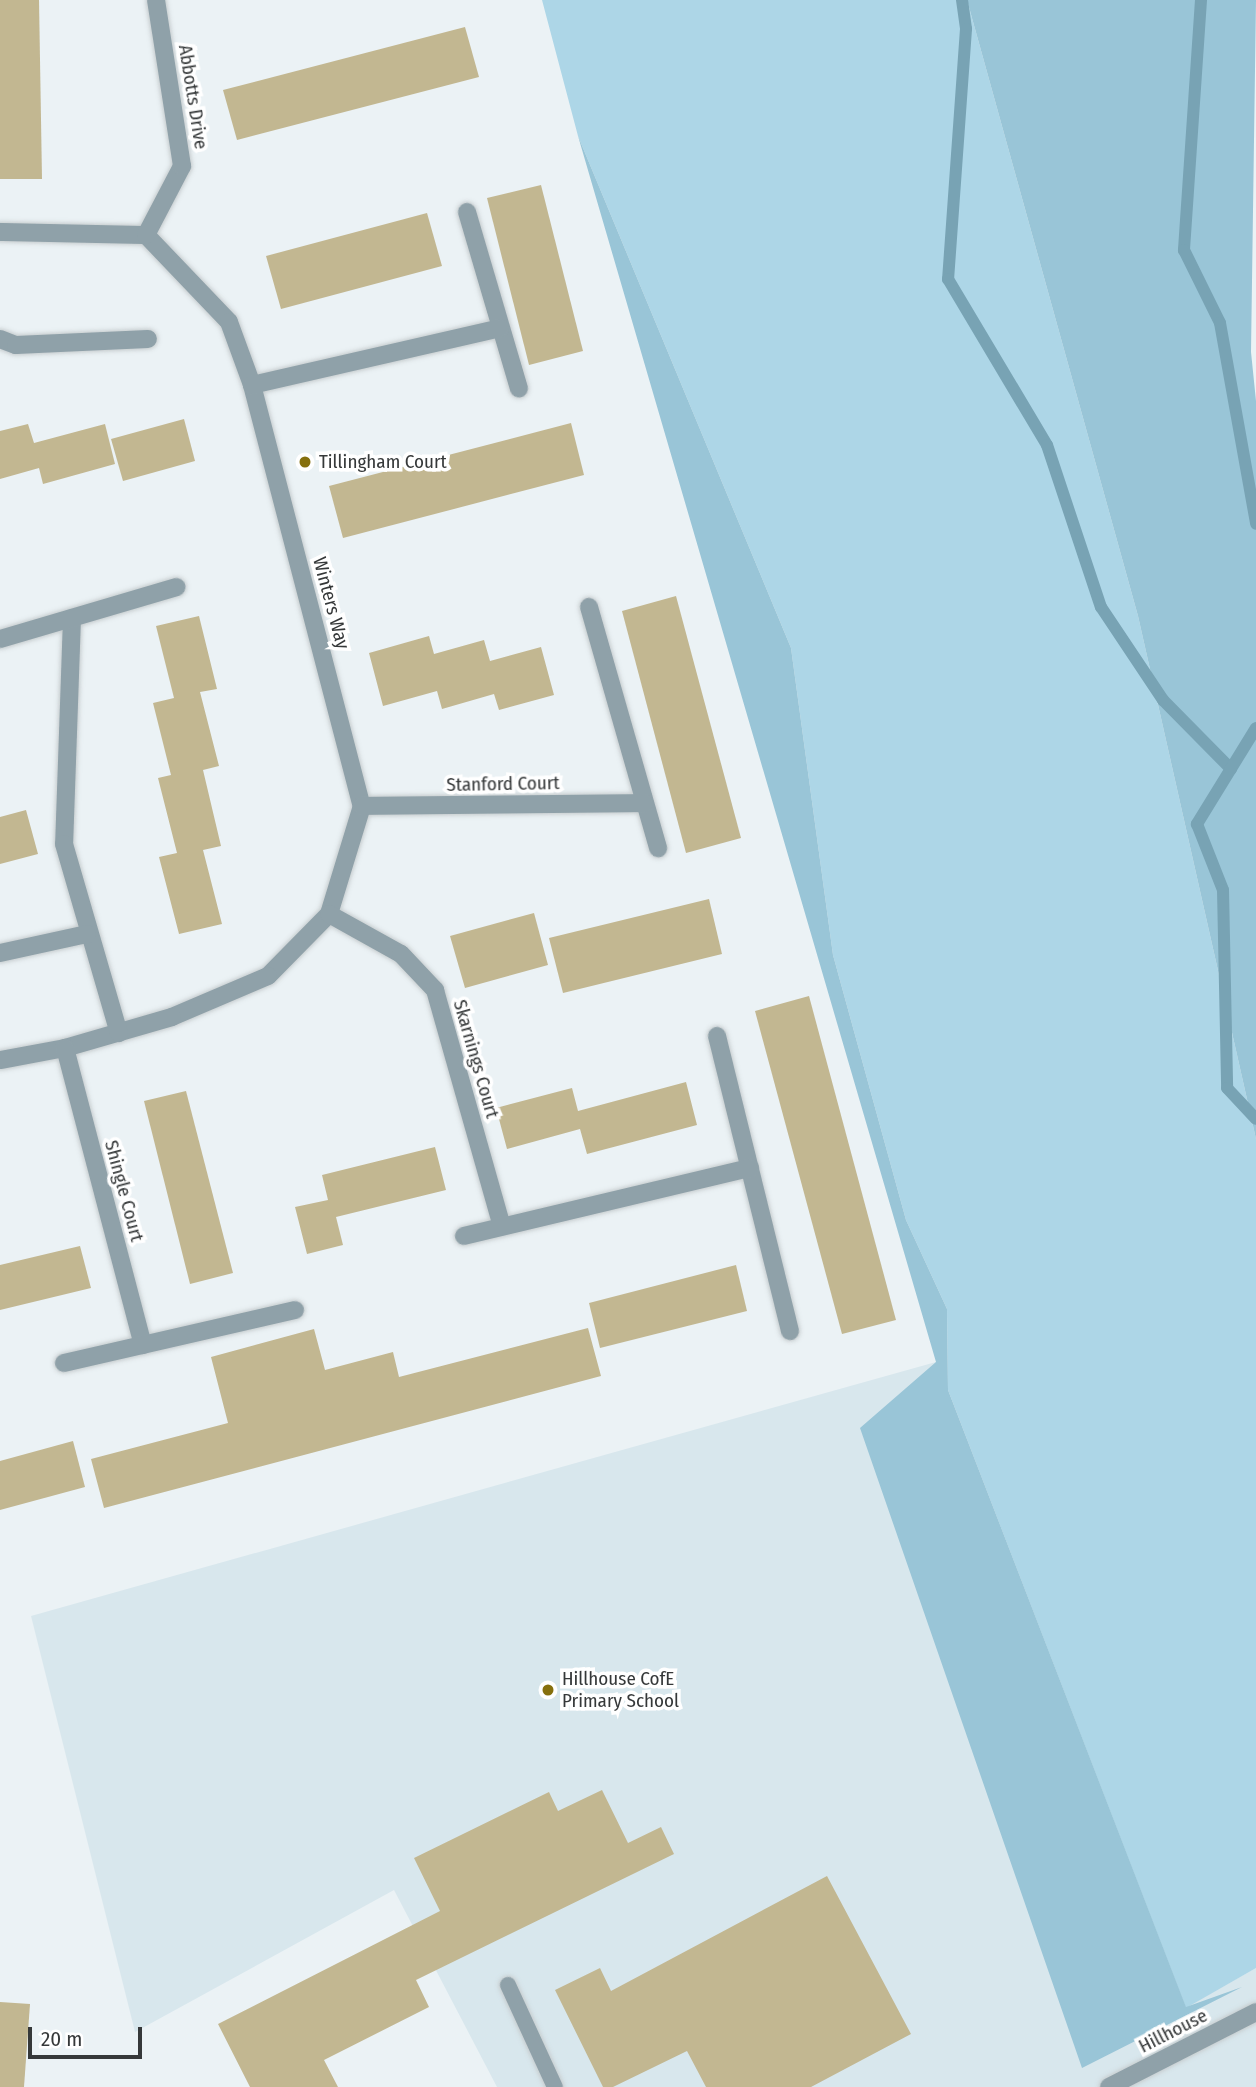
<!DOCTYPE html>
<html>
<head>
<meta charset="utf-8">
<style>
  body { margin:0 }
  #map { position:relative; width:1256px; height:2087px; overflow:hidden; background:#ebf2f5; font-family:"Fira Sans Condensed",sans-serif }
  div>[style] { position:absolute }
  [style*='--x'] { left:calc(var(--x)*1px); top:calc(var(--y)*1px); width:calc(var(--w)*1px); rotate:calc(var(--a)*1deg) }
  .built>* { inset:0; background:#d8e7ed }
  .green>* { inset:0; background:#add6e7 }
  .forest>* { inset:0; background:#99c5d7 }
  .stream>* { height:12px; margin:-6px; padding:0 6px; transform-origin:6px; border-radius:6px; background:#78a3b4 }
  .building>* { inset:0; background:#c2b791 }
  .roads { filter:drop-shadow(0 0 2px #c7cdcf) drop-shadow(0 0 2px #c7cdcf) }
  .lane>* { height:16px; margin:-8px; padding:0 8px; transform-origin:8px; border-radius:8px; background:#8fa1a9 }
  .street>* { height:18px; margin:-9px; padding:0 9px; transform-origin:9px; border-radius:9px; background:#8fa1a9 }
  .dots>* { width:19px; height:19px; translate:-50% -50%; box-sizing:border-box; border:4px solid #fff; border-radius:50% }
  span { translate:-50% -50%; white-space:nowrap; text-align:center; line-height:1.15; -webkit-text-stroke:7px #fff; paint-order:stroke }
  .street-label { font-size:19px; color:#353839 }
  .poi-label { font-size:19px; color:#353839 }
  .left { translate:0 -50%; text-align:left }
  .scale { position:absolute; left:28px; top:2027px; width:114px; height:32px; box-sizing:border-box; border:4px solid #353839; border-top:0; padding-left:9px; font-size:21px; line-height:24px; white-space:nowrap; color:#353839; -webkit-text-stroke:5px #fff; paint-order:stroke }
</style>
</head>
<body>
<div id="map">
  <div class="built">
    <div style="clip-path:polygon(936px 1362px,1186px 2007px,1256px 1968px,1256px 2087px,497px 2087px,394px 1890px,135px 2032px,31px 1616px)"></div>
  </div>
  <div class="green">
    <div style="clip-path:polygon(542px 0,967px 0,1138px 616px,1256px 1139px,1256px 1968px,1186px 2008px,948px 1390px,947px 1309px,906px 1220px,833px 955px,791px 648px,578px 136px)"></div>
  </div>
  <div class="forest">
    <div style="clip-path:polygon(967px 0,1256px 0,1251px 352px,1256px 401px,1256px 1139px,1138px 616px)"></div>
    <div style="clip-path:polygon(578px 136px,791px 648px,833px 955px,906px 1220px,947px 1309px,948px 1390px,1186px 2007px,1242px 1987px,1082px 2068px,860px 1428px,936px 1362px)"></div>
  </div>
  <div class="stream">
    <div style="--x:962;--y:0;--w:29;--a:82"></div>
    <div style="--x:966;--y:29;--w:251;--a:94.1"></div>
    <div style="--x:948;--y:279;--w:193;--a:59.2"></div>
    <div style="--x:1047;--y:445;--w:171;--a:71.6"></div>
    <div style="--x:1101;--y:607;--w:112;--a:56.3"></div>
    <div style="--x:1163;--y:700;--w:97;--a:45.4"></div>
    <div style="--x:1201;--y:0;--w:251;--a:93.9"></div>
    <div style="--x:1184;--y:250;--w:81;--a:63.7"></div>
    <div style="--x:1220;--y:323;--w:204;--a:79.8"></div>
    <div style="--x:1256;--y:728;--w:113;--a:121.6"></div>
    <div style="--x:1197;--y:824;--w:71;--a:68.5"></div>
    <div style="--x:1223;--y:890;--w:198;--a:88.8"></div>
    <div style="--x:1227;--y:1088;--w:42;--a:46.9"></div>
  </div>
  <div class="building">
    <div style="clip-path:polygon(0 0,39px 0,42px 179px,0 179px)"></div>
    <div style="clip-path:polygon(465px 27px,479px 77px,237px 140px,223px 90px)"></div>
    <div style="clip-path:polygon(541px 185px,583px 351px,529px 365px,487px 198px)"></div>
    <div style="clip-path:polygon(427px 213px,442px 266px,281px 309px,266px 256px)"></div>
    <div style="clip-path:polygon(184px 419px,195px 461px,123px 481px,111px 439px)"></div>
    <div style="clip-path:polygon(571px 423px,584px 475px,343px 538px,329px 486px)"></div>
    <div style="clip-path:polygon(28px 424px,34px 443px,105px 424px,115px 464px,43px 484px,39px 468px,0 479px,0 431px)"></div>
    <div style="clip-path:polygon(676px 596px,741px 838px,686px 853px,622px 611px)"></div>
    <div style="clip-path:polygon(199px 616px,217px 689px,200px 692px,219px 766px,203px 770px,221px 846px,203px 850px,222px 924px,179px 934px,159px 857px,177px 853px,158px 778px,171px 775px,153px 703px,174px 698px,156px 626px)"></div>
    <div style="clip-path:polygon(429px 636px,434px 654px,484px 640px,490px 661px,541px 647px,554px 695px,499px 710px,494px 694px,442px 709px,437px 691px,383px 706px,369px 653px)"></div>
    <div style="clip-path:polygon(26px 810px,38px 854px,0 864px,0 817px)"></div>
    <div style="clip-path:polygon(709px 899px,722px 954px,563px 993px,549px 938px)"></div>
    <div style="clip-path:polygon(534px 913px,548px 965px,465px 988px,450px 936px)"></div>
    <div style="clip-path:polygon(809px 996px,896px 1320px,842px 1334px,755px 1011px)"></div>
    <div style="clip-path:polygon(686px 1082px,697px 1125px,587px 1154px,580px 1129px,507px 1149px,496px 1108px,572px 1088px,578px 1111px)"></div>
    <div style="clip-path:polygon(186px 1091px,233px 1273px,190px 1284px,144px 1101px)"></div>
    <div style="clip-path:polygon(435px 1147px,446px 1190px,336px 1217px,343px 1245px,307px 1254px,295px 1207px,328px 1200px,322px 1175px)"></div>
    <div style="clip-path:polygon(80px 1246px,91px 1288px,0 1310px,0 1265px)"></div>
    <div style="clip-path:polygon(736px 1265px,747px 1311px,600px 1348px,589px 1303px)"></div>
    <div style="clip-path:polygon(588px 1328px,601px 1376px,104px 1508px,91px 1459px,228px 1423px,211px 1357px,314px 1329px,325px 1370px,393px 1352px,399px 1377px)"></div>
    <div style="clip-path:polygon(73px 1441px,85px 1487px,0 1510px,0 1461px)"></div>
    <div style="clip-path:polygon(602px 1790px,628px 1843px,661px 1827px,674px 1854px,416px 1980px,429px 2007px,324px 2060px,338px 2087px,250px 2087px,218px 2024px,440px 1911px,414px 1858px,549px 1792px,558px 1811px)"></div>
    <div style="clip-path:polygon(827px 1876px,911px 2034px,811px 2087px,706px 2087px,687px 2051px,613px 2087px,603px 2087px,555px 1990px,600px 1968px,611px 1991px)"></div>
    <div style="clip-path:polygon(0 2002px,30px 2004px,24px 2087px,0 2087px)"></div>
  </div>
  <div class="roads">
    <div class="lane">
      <div style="--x:508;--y:1985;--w:112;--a:65.3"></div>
    </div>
    <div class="street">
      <div style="--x:467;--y:212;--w:184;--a:73.6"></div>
      <div style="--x:0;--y:232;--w:146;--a:1.2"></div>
      <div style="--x:146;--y:235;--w:120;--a:46.3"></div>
      <div style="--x:229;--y:322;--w:67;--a:69.9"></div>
      <div style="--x:252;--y:385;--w:435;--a:75.4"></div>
      <div style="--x:362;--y:806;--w:113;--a:107"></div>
      <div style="--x:329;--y:914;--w:87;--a:134.5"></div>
      <div style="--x:268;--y:976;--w:104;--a:156.9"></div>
      <div style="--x:172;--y:1017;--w:111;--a:163.8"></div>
      <div style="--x:65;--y:1048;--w:66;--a:169.5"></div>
      <div style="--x:146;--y:235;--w:78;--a:-62.4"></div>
      <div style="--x:182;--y:166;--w:168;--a:-98.9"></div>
      <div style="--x:0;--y:339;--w:17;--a:21"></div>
      <div style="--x:16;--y:345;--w:132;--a:-2.6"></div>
      <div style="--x:252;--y:385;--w:254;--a:-12.9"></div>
      <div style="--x:589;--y:607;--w:251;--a:74"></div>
      <div style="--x:72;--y:618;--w:226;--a:92"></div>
      <div style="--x:64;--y:844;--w:197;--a:73.8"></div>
      <div style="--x:0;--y:639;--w:184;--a:-16.4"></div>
      <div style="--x:362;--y:806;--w:282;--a:-0.6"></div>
      <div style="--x:329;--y:914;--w:82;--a:29.1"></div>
      <div style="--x:401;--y:954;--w:50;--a:46.6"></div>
      <div style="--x:435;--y:990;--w:245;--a:74.2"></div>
      <div style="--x:0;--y:953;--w:89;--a:-12.3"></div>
      <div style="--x:717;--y:1036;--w:304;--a:76.1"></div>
      <div style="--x:65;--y:1048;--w:307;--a:75.3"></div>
      <div style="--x:464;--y:1236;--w:294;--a:-13.4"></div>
      <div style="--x:64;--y:1363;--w:237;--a:-12.9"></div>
      <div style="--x:1109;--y:2087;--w:165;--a:-27"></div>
    </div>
  </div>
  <div class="dots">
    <div style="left:305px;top:462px;background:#856f0d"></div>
    <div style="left:548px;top:1690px;background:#856f0d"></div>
  </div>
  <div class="street-label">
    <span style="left:193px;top:97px;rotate:81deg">Abbotts Drive</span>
    <span style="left:331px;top:603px;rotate:75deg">Winters Way</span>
    <span style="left:503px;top:784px;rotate:-1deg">Stanford Court</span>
    <span style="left:476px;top:1059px;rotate:74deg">Skarnings Court</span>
    <span style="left:124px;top:1191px;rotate:75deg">Shingle Court</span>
    <span style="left:1173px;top:2031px;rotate:-27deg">Hillhouse</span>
  </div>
  <div class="poi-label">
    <span class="left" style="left:319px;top:462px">Tillingham Court</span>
    <span class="left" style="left:562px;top:1690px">Hillhouse CofE<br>Primary School</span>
  </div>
  <div class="scale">20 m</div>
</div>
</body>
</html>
